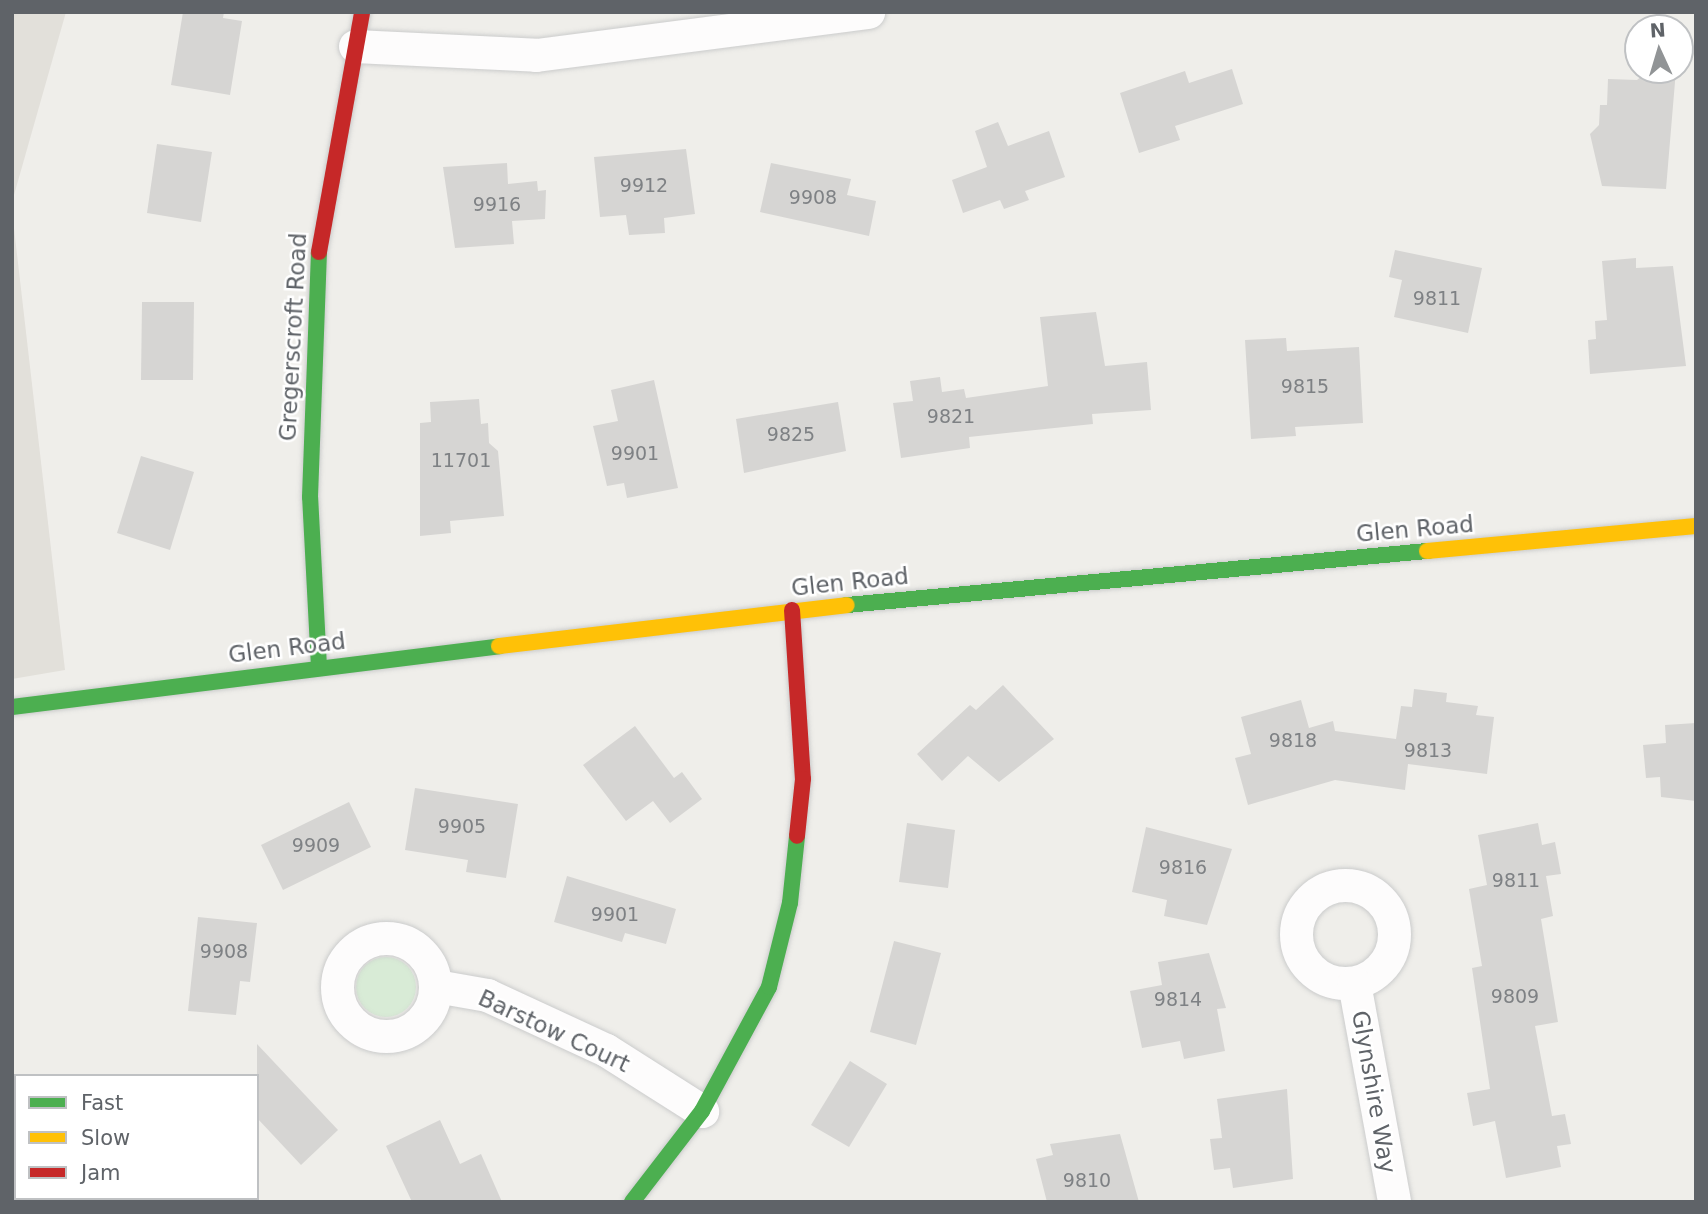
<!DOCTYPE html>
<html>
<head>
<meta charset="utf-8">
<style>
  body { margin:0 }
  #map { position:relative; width:1708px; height:1214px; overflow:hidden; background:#efeeea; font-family:"DejaVu Sans",sans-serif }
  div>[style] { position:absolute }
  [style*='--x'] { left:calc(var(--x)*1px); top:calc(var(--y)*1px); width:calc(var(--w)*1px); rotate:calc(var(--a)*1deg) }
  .education>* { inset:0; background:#e2e0da }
  .green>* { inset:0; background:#d8ebd6 }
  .round { border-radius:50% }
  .building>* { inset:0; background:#d6d5d3 }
  .roads { filter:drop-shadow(0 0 2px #cbcccc) drop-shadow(0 0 2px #cbcccc) }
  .street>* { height:33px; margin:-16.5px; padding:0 16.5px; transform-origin:16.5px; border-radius:16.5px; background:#fdfcfc }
  .street>.ring { margin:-16.5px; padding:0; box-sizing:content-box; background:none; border:33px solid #fdfcfc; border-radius:50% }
  .fast>* { height:16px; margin:-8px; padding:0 8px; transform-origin:8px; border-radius:8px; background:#4caf50 }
  .slow>* { height:16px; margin:-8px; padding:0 8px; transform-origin:8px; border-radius:8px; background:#ffc107 }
  .jam>* { height:16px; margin:-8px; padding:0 8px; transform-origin:8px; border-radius:8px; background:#c62828 }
  span { translate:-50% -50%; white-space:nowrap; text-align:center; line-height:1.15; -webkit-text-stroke:5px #fff; paint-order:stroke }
  .number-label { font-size:19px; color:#7e8184 }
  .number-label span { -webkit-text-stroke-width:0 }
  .street-label { font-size:23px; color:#5f6368 }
  .frame { position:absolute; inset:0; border:14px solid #5f6368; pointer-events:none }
  .legend { position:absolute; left:14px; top:1074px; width:245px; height:126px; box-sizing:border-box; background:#fff; border:2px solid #bfc1c3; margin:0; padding:9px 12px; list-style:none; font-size:21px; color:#5f6368 }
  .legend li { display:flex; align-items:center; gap:14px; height:35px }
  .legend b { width:35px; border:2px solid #bfc1c3 }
  .north { position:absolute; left:1624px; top:14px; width:70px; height:70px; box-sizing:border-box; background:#fff; border:2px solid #bfc1c3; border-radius:50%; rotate:356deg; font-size:19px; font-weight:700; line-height:28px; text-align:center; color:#5f6368 }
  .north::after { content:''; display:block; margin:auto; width:24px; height:32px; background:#919496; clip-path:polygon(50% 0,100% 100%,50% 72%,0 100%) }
</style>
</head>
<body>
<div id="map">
  <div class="education">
    <div style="clip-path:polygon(12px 12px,66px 12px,12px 202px)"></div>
    <div style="clip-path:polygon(12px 211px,65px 670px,12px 679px)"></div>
  </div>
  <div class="green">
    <div class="round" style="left:356px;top:957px;width:60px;height:60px"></div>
  </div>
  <div class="building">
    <div style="clip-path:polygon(183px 12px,224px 12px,223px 18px,242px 21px,230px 95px,171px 85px)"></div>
    <div style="clip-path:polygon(1232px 69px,1243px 104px,1175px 126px,1180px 140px,1139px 153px,1120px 93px,1185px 71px,1189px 83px)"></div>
    <div style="clip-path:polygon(1649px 70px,1676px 70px,1666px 189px,1602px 186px,1590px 134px,1599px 125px,1600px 105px,1607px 105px,1608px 79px,1637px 80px)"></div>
    <div style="clip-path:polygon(998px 122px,1008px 146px,1049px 131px,1065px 177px,1025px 191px,1029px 200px,1004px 209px,1000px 200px,963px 213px,952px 180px,987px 167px,975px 131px)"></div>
    <div style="clip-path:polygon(157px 144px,212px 152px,201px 222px,147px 213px)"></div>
    <div style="clip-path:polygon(686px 149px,695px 214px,664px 218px,665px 233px,629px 235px,626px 215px,600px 217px,594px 157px)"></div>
    <div style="clip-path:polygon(507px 163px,508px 184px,537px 181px,538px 191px,546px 190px,545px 219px,512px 221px,514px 244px,455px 248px,443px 167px)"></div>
    <div style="clip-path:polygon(771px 163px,851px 179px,847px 195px,876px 201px,869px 236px,760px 212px)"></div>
    <div style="clip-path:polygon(1395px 250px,1482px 268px,1468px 333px,1394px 317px,1402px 280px,1389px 277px)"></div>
    <div style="clip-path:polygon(1636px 258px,1636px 268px,1673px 266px,1686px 366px,1590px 374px,1588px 340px,1596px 339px,1595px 321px,1607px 320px,1602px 261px)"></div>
    <div style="clip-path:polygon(142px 302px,194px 302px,193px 380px,141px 380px)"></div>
    <div style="clip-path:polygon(1096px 312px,1105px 366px,1147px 362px,1151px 410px,1092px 414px,1093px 424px,969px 437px,970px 448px,901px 458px,893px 403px,913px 401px,910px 381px,940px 377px,942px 392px,964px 389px,966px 398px,1048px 386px,1040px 317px)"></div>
    <div style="clip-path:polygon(1286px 338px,1287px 351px,1359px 347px,1363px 423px,1295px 427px,1296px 436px,1251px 439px,1245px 340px)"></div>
    <div style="clip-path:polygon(654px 380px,678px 488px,627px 498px,624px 483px,607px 486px,593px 426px,618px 421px,611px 390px)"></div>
    <div style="clip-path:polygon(479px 399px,481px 424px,488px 423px,489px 443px,498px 451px,504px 516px,450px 521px,451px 533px,420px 536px,420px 423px,431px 422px,430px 402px)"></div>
    <div style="clip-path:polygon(838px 402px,846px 451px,744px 473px,736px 419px)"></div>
    <div style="clip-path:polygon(141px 456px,194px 472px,170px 550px,117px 533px)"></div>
    <div style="clip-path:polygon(1003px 685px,1054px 739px,999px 782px,968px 756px,942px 781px,917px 754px,970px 705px,976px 710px)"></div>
    <div style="clip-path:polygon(1414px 689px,1447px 693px,1446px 702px,1478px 706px,1476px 715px,1494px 717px,1487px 774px,1408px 764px,1405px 790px,1335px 780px,1248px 805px,1235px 758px,1251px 754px,1241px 717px,1301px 700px,1309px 728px,1333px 721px,1335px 731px,1396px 739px,1401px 706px,1412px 707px)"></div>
    <div style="clip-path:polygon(1696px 723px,1696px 801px,1661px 797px,1660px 777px,1646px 778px,1643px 745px,1666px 743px,1665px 725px)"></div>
    <div style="clip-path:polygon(635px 726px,674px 778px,682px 772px,702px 799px,670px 823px,653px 801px,626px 821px,583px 765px)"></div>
    <div style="clip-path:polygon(415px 788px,518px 804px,506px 878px,466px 872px,468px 860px,405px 850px)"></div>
    <div style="clip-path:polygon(349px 802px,371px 847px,283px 890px,261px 845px)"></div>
    <div style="clip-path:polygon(907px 823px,955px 830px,948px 888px,899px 882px)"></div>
    <div style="clip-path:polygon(1538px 823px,1542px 845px,1555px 842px,1561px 874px,1546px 876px,1553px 916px,1541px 919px,1558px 1022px,1535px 1026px,1552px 1116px,1565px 1114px,1571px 1144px,1557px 1146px,1561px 1167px,1506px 1178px,1495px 1121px,1473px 1126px,1467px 1093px,1490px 1089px,1472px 968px,1482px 966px,1469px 889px,1487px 885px,1478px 835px)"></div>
    <div style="clip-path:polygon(1146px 827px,1232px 849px,1207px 925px,1164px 916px,1167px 900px,1132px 892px)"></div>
    <div style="clip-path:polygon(567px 876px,676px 909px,666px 944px,625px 933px,622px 942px,554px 922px)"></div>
    <div style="clip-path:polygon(198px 917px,257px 923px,250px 982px,240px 981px,236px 1015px,188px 1011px)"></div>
    <div style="clip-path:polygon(894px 941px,941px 953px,916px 1045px,870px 1032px)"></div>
    <div style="clip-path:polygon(1209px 953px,1226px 1008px,1217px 1009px,1225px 1051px,1184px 1059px,1180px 1041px,1142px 1048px,1130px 991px,1162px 985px,1158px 962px)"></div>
    <div style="clip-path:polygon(257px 1044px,338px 1130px,301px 1165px,257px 1118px)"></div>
    <div style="clip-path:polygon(850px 1061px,887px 1084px,849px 1147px,811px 1125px)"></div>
    <div style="clip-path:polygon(1287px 1089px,1293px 1179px,1233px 1188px,1230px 1168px,1214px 1170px,1210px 1139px,1222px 1138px,1217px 1099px)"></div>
    <div style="clip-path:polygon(440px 1120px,460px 1164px,481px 1154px,502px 1202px,412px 1202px,386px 1146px)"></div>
    <div style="clip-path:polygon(1120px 1134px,1139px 1202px,1047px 1202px,1036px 1159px,1053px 1155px,1050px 1144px)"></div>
  </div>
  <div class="roads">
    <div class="street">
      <div style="--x:355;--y:46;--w:181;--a:2.8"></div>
      <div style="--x:536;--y:55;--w:335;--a:-7.4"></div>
      <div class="ring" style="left:1296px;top:885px;width:65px;height:65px"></div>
      <div class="ring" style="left:337px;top:938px;width:65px;height:65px"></div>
      <div style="--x:1354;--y:983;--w:223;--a:79.6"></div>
      <div style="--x:436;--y:986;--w:52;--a:10"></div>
      <div style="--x:487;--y:995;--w:131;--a:24.8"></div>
      <div style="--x:606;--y:1050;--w:114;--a:32.4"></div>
    </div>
    <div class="fast">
      <div style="--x:847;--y:605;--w:583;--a:-5.32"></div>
      <div style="--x:319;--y:667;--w:170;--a:-93"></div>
      <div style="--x:310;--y:497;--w:245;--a:-87.9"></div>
      <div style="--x:12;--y:707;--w:491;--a:-7.1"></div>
      <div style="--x:632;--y:1202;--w:115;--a:-52.4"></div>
      <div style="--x:702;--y:1111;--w:141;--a:-61.6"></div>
      <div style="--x:769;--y:987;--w:87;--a:-76"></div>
      <div style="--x:790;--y:903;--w:67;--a:-84"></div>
    </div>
    <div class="slow">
      <div style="--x:1427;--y:551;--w:270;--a:-5.3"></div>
      <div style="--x:499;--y:646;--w:350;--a:-6.7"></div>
    </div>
    <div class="jam">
      <div style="--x:319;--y:252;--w:244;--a:-79.8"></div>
      <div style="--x:792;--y:610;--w:169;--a:86.3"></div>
      <div style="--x:803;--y:779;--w:57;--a:96"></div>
    </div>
  </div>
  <div class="number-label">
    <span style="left:644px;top:186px">9912</span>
    <span style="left:813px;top:198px">9908</span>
    <span style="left:497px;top:205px">9916</span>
    <span style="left:1437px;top:299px">9811</span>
    <span style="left:1305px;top:387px">9815</span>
    <span style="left:951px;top:417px">9821</span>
    <span style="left:791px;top:435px">9825</span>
    <span style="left:635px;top:454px">9901</span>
    <span style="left:461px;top:461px">11701</span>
    <span style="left:1293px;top:741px">9818</span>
    <span style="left:1428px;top:751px">9813</span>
    <span style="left:462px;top:827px">9905</span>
    <span style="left:316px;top:846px">9909</span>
    <span style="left:1183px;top:868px">9816</span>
    <span style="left:1516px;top:881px">9811</span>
    <span style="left:615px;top:915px">9901</span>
    <span style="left:224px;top:952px">9908</span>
    <span style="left:1515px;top:997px">9809</span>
    <span style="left:1178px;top:1000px">9814</span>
    <span style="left:1087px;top:1181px">9810</span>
  </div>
  <div class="street-label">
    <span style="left:293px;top:337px;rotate:-87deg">Gregerscroft Road</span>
    <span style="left:1415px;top:529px;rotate:-5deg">Glen Road</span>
    <span style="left:850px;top:582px;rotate:-6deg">Glen Road</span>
    <span style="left:287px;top:648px;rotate:-7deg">Glen Road</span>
    <span style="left:554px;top:1031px;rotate:25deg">Barstow Court</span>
    <span style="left:1374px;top:1092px;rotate:80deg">Glynshire Way</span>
  </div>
  <div class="frame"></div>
  <ul class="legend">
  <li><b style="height:9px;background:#4caf50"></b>Fast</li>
  <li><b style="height:9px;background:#ffc107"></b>Slow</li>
  <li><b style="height:9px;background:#c62828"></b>Jam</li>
  </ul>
  <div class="north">N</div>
</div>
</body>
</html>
